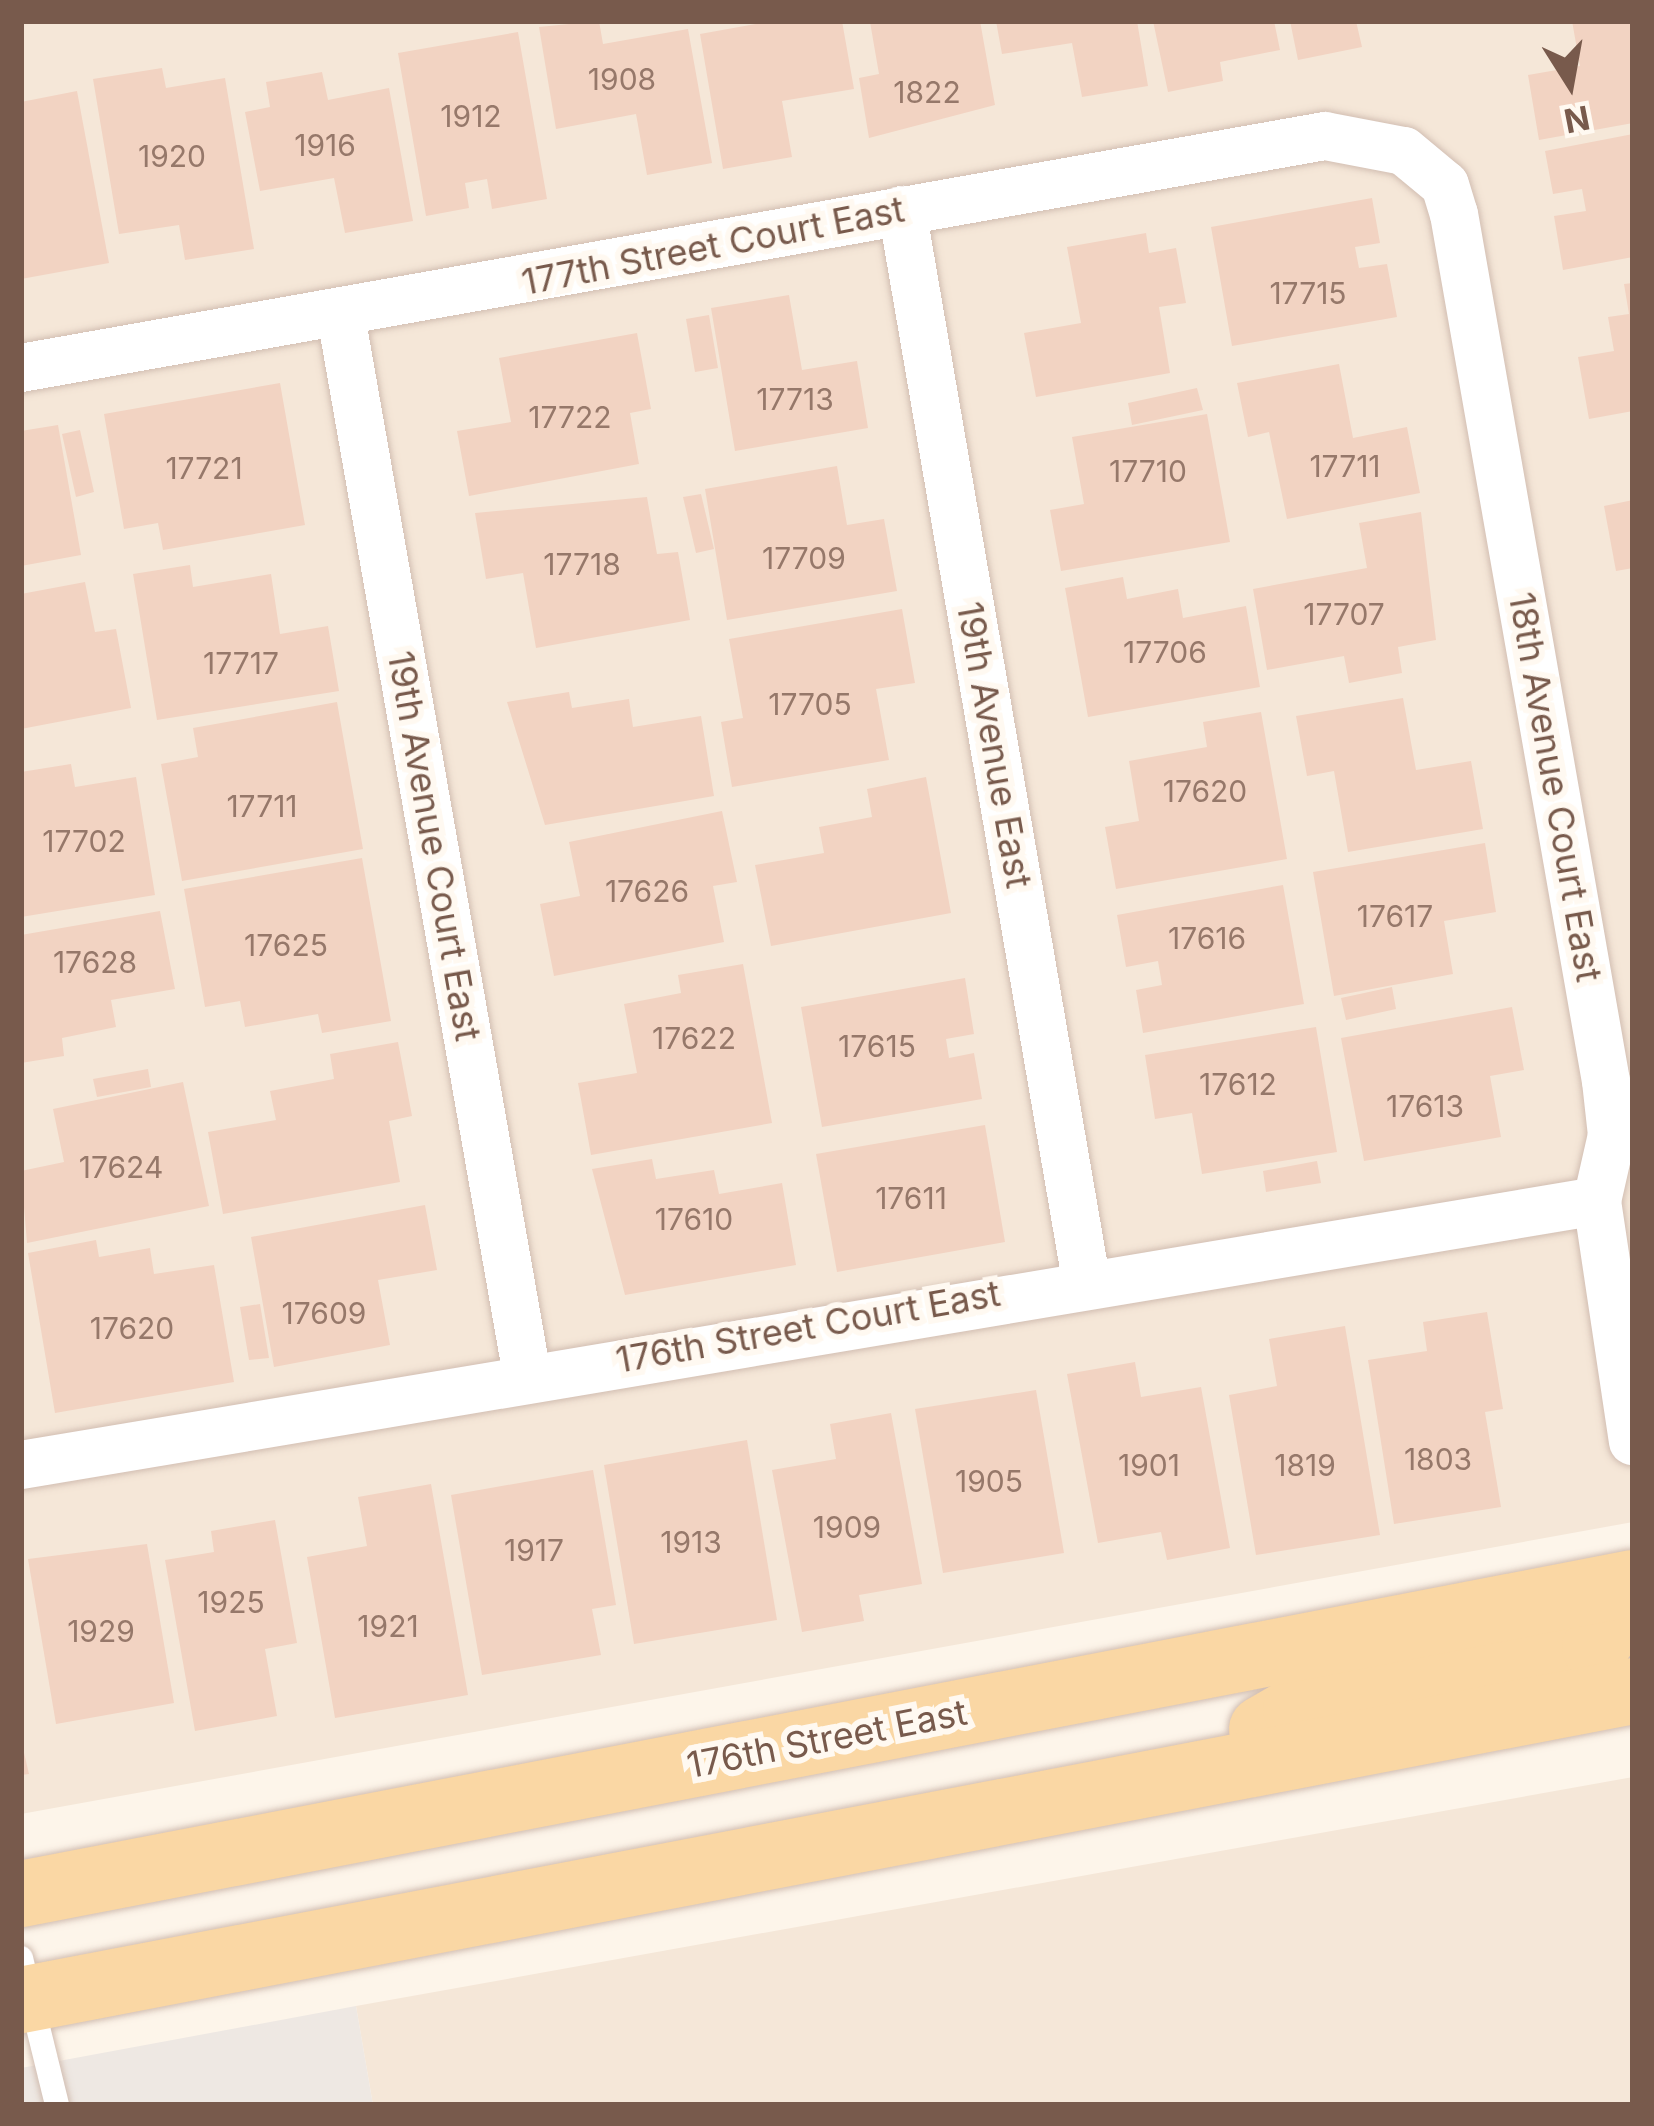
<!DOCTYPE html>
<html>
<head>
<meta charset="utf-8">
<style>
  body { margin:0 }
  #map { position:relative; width:1654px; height:2126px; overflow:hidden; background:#fdf5ea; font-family:Inter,sans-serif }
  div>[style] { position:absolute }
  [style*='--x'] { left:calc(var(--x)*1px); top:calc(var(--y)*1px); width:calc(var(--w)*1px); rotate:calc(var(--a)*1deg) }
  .residential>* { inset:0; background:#f5e7d8 }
  .industrial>* { inset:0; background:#eee8e3 }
  .building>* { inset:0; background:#f2d3c2 }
  .roads { filter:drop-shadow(0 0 3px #d2beb2) drop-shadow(0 0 3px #d2beb2) }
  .lane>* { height:24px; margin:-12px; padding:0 12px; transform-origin:12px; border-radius:12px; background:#fff }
  .street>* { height:48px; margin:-24px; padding:0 24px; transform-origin:24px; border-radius:24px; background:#fff }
  .primary>* { height:66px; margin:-33px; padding:0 33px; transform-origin:33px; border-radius:33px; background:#fad7a4 }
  span { translate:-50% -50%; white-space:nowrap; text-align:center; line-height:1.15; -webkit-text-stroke:12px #fff9f1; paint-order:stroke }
  .number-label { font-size:30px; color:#96786a }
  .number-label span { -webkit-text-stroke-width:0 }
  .street-label { font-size:36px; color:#785a4c }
  .frame { position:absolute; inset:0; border:24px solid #785a4c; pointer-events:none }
  .north { position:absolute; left:1510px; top:24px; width:120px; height:120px; -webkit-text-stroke:9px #fff9f1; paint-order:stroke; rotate:169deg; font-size:33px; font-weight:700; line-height:48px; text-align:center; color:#785a4c }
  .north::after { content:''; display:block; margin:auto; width:42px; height:54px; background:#785a4c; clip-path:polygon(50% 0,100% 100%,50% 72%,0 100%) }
</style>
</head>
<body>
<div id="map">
  <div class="residential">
    <div style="clip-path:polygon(21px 21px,1633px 21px,1633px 1522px,21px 1814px)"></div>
    <div style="clip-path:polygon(1633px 1777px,1633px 2105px,373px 2105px,356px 2006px)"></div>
  </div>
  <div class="industrial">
    <div style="clip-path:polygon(356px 2006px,373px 2105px,21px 2105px,21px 2068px)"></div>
  </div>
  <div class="building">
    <div style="clip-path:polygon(599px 21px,603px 44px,688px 29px,712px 163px,647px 175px,636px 114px,556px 129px,539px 27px)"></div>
    <div style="clip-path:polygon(772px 21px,842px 21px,854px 89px,782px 101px,792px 157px,723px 169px,700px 34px)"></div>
    <div style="clip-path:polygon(980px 21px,995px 105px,869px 138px,859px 78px,879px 74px,870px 22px)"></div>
    <div style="clip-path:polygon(996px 21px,1137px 21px,1148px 86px,1082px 97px,1072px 43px,1002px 54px)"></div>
    <div style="clip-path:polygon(1153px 21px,1274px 21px,1280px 50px,1220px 62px,1223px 81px,1168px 92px)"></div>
    <div style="clip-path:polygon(1290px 21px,1356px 21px,1362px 47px,1298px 60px)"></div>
    <div style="clip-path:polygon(1572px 21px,1633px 21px,1633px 123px,1539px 140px,1528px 75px,1580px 66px)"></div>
    <div style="clip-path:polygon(518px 32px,547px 199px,492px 209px,487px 179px,465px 183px,469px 208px,426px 216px,398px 53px)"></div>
    <div style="clip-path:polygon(162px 68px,166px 88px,225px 78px,254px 249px,185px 260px,179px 225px,119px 234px,93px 79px)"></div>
    <div style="clip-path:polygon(322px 72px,328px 100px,389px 88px,413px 221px,345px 233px,334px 178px,260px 191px,245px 112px,270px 107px,266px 82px)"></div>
    <div style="clip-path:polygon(77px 91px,109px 263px,21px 279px,21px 102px)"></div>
    <div style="clip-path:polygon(1633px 134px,1633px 257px,1563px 270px,1554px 216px,1586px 211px,1582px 189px,1553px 194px,1545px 151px)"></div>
    <div style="clip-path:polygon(1372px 198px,1380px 243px,1355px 247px,1359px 268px,1387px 264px,1397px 317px,1232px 346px,1211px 227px)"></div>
    <div style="clip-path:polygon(1146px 233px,1149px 253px,1176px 248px,1186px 303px,1159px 307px,1170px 373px,1036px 397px,1024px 333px,1081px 323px,1067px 247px)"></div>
    <div style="clip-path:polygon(1633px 283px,1633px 411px,1589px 419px,1578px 357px,1614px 351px,1608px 317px,1629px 314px,1624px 284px)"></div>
    <div style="clip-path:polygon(789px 295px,802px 370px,857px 361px,868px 428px,735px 451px,711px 308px)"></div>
    <div style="clip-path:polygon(709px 315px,718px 368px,695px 372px,686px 319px)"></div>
    <div style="clip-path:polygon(637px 333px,651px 409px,630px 413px,639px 464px,469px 496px,457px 431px,511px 422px,499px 358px)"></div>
    <div style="clip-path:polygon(1339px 364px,1353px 438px,1407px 427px,1420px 493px,1287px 519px,1269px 432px,1248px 437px,1237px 383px)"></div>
    <div style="clip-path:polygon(280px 383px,305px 525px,163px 550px,158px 523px,124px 529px,104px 414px)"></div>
    <div style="clip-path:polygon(1197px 388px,1203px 410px,1132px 425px,1128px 403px)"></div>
    <div style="clip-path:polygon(1207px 414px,1230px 542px,1061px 571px,1050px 510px,1084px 504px,1072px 437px)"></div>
    <div style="clip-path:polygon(58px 425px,81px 555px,21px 566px,21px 431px)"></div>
    <div style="clip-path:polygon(80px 430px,94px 492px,76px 497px,62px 434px)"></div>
    <div style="clip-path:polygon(837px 466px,847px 525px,884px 519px,897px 591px,727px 620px,705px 489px)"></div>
    <div style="clip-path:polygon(701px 494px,714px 549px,696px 553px,683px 497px)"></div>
    <div style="clip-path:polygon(647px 497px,657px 554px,678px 552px,690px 620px,536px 648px,523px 573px,486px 579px,475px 513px)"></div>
    <div style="clip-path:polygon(1633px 500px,1633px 568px,1616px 571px,1604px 506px)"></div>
    <div style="clip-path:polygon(1421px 512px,1436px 640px,1398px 647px,1402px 673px,1349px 683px,1344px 656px,1267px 670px,1253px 589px,1367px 568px,1359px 523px)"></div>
    <div style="clip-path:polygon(190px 565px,193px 587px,271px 574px,280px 634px,328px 626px,339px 691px,157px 720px,133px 574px)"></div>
    <div style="clip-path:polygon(1123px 577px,1127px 599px,1178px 589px,1183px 618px,1246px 606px,1260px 687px,1088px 717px,1065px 588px)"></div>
    <div style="clip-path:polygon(85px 582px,95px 632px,116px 629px,131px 708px,21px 729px,21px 594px)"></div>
    <div style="clip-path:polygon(902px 609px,915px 683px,876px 689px,889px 760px,732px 787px,721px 722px,743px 718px,729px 639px)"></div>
    <div style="clip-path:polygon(569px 692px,572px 708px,629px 699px,633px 727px,701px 716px,714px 796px,545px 825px,507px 702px)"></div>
    <div style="clip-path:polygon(1403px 698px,1416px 770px,1471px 761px,1483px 829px,1348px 852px,1334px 771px,1307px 776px,1296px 716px)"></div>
    <div style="clip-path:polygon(337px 702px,363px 849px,182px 881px,161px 764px,198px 757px,193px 728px)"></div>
    <div style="clip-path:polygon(1261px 712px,1287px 859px,1116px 889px,1105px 827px,1139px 821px,1129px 761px,1207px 747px,1203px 722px)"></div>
    <div style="clip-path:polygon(71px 764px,75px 787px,136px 777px,155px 895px,21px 917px,21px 772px)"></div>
    <div style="clip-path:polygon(926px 777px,951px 913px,771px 946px,755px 865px,824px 853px,819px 827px,872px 817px,867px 789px)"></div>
    <div style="clip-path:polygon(722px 811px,737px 882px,713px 886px,724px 942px,554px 976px,540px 904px,580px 896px,569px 842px)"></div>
    <div style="clip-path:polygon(1485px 843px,1496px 912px,1444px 921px,1453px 974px,1334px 996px,1313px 872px)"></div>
    <div style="clip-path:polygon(362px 858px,391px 1021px,322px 1033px,318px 1014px,245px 1027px,240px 1001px,205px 1007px,184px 889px)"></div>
    <div style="clip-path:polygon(1283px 885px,1304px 1004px,1143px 1033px,1136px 990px,1162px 985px,1158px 961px,1126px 967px,1117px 915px)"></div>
    <div style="clip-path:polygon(160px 911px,175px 989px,111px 1000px,116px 1027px,62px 1038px,64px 1056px,21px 1063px,21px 935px)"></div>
    <div style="clip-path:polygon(743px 964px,772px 1123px,591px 1155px,578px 1083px,637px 1073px,624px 1004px,681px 993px,678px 975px)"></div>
    <div style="clip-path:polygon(965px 978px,974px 1034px,946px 1039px,949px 1058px,974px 1053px,982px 1099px,822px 1127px,801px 1007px)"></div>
    <div style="clip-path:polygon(1392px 987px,1396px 1009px,1346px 1020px,1341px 998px)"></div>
    <div style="clip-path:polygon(1512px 1007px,1524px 1070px,1490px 1076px,1501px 1137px,1364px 1161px,1341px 1038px)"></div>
    <div style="clip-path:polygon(1316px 1027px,1337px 1152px,1202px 1174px,1192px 1113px,1155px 1119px,1145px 1055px)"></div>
    <div style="clip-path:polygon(398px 1042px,412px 1116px,389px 1121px,400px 1182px,223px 1214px,208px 1132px,276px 1120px,270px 1091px,334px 1079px,330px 1054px)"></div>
    <div style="clip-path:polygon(148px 1069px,151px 1087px,97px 1097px,93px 1079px)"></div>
    <div style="clip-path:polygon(183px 1082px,209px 1206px,27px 1243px,21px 1171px,64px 1162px,53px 1109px)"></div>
    <div style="clip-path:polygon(985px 1125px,1005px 1242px,837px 1272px,816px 1154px)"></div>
    <div style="clip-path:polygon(652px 1159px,656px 1179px,714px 1170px,719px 1194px,782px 1183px,796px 1265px,625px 1295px,592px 1169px)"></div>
    <div style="clip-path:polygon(1317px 1161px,1321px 1183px,1266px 1192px,1263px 1171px)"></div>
    <div style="clip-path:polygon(425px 1205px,437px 1270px,378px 1280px,390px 1345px,274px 1367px,251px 1237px)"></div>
    <div style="clip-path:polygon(96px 1240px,99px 1257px,150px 1248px,154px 1274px,214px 1265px,234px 1382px,55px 1413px,28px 1253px)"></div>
    <div style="clip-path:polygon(260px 1304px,269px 1358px,249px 1360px,240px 1307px)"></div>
    <div style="clip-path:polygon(1487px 1312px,1503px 1409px,1485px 1412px,1501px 1507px,1394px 1524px,1368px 1360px,1427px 1351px,1423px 1322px)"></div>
    <div style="clip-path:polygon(1345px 1326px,1380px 1535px,1256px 1555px,1229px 1395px,1277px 1386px,1269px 1339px)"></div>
    <div style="clip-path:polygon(1135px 1362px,1141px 1397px,1201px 1387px,1230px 1548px,1167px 1560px,1161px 1532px,1098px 1543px,1067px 1374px)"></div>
    <div style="clip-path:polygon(1036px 1390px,1064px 1553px,943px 1573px,915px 1409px)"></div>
    <div style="clip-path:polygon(891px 1413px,922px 1584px,859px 1595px,864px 1621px,802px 1632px,772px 1470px,836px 1459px,830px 1424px)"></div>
    <div style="clip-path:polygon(747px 1440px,777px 1620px,634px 1644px,604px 1465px)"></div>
    <div style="clip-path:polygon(593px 1470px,616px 1605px,592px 1609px,601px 1655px,482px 1675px,451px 1495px)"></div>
    <div style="clip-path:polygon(431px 1484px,468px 1695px,335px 1718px,307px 1557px,367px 1546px,358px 1497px)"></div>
    <div style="clip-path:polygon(275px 1520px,297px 1643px,265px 1649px,277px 1716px,195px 1731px,165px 1560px,214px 1552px,211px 1531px)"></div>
    <div style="clip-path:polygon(147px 1544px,174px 1703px,56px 1724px,28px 1559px)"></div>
    <div style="clip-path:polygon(21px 1740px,29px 1774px,21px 1775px)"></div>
  </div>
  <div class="roads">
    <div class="lane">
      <div style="--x:21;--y:1958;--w:151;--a:76.2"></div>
    </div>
    <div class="street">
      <div style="--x:902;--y:210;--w:1086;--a:80.24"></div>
      <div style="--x:341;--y:316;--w:1075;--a:80.04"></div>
      <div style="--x:21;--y:368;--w:1324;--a:-10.09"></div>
      <div style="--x:1325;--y:136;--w:80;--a:10.8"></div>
      <div style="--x:1404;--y:151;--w:53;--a:39.7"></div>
      <div style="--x:1445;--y:185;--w:30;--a:73"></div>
      <div style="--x:1454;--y:214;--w:880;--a:80.06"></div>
      <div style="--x:1606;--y:1081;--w:54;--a:83.7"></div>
      <div style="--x:1612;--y:1135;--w:68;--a:102.8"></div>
      <div style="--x:1597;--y:1201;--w:243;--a:81.5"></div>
      <div style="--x:21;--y:1465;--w:1598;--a:-9.51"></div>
    </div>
    <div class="primary">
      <div style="--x:1262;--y:1729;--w:39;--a:-30"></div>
      <div style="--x:1296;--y:1709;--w:305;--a:-11.5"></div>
      <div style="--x:1595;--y:1648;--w:66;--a:-54.9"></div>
      <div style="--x:21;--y:1894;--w:1642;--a:-10.92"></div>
      <div style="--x:21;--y:2000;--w:1641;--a:-10.85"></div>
    </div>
  </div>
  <div class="number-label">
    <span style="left:622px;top:79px">1908</span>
    <span style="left:927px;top:92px">1822</span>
    <span style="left:471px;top:116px">1912</span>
    <span style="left:325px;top:145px">1916</span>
    <span style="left:172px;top:156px">1920</span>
    <span style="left:1308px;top:293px">17715</span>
    <span style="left:795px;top:399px">17713</span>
    <span style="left:570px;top:417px">17722</span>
    <span style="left:1345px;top:466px">17711</span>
    <span style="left:204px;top:468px">17721</span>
    <span style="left:1148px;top:471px">17710</span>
    <span style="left:804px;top:558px">17709</span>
    <span style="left:582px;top:564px">17718</span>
    <span style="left:1344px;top:614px">17707</span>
    <span style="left:1165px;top:652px">17706</span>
    <span style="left:241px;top:663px">17717</span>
    <span style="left:810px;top:704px">17705</span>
    <span style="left:1205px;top:791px">17620</span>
    <span style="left:262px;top:806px">17711</span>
    <span style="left:84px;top:841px">17702</span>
    <span style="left:647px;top:891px">17626</span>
    <span style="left:1395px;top:916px">17617</span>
    <span style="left:1207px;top:938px">17616</span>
    <span style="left:286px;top:945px">17625</span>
    <span style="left:95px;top:962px">17628</span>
    <span style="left:694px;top:1038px">17622</span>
    <span style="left:877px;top:1046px">17615</span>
    <span style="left:1238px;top:1084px">17612</span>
    <span style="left:1425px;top:1106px">17613</span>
    <span style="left:121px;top:1167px">17624</span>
    <span style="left:911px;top:1198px">17611</span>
    <span style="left:694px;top:1219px">17610</span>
    <span style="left:324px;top:1313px">17609</span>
    <span style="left:132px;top:1328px">17620</span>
    <span style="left:1438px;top:1459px">1803</span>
    <span style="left:1149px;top:1465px">1901</span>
    <span style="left:1305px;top:1465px">1819</span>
    <span style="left:989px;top:1481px">1905</span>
    <span style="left:847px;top:1527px">1909</span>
    <span style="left:691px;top:1542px">1913</span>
    <span style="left:534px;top:1550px">1917</span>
    <span style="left:231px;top:1602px">1925</span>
    <span style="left:388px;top:1626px">1921</span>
    <span style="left:101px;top:1631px">1929</span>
  </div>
  <div class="street-label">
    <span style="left:713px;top:246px;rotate:-11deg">177th Street Court East</span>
    <span style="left:994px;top:745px;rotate:80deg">19th Avenue East</span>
    <span style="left:1555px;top:787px;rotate:80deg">18th Avenue Court East</span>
    <span style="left:434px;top:846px;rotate:80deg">19th Avenue Court East</span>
    <span style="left:808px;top:1327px;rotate:-10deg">176th Street Court East</span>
    <span style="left:827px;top:1739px;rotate:-11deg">176th Street East</span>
  </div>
  <div class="frame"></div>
  <div class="north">N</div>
</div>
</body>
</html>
